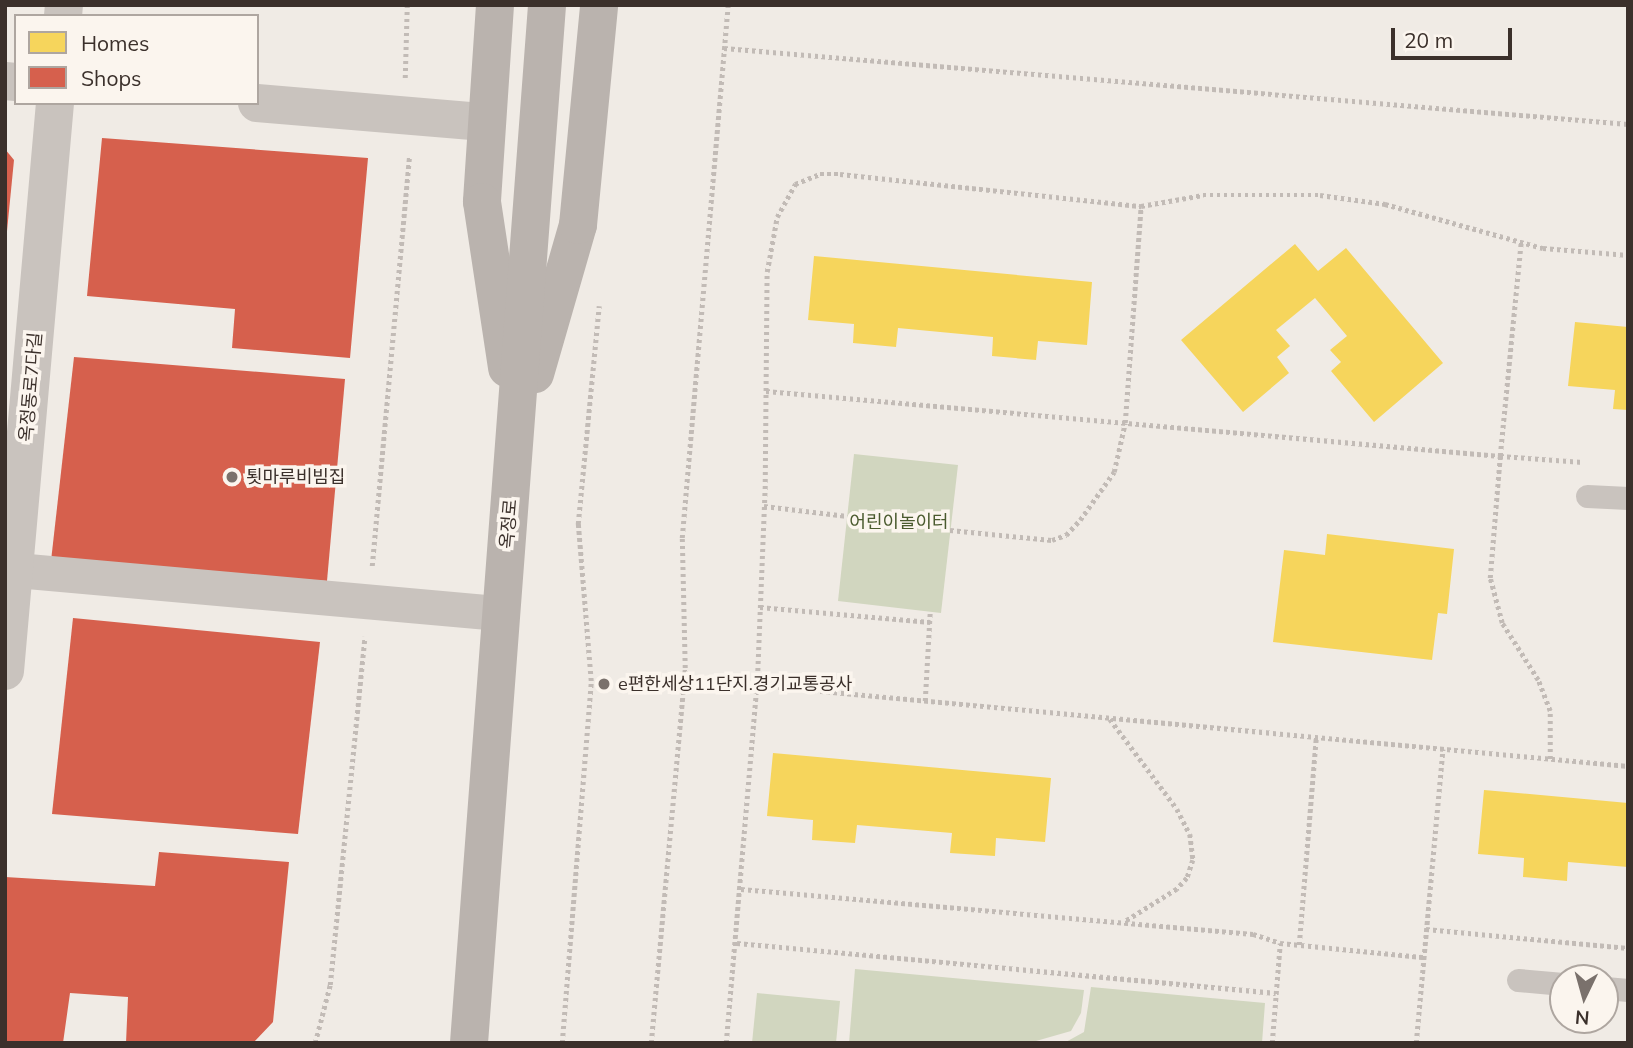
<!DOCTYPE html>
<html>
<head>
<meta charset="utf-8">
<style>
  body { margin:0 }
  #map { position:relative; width:1633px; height:1048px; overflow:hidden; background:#f0ebe5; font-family:Mulish,"Noto Sans KR",sans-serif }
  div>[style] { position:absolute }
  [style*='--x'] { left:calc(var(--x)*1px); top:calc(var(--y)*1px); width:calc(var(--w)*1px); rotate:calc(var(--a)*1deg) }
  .green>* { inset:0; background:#d1d6bf }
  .homes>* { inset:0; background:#f6d55c }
  .shops>* { inset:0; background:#d6604d }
  .path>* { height:4.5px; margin-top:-2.25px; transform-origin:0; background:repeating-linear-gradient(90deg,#c2bbb6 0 3.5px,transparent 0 7px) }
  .service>* { height:23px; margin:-11.5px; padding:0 11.5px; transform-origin:11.5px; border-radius:11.5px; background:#c9c3be }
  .pedestrian>* { height:35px; margin:-17.5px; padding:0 17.5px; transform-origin:17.5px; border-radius:17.5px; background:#c9c3be }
  .minor>* { height:38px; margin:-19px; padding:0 19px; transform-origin:19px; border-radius:19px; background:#c9c3be }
  .secondary>* { height:38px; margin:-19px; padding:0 19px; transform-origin:19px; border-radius:19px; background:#bab3ae }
  .dots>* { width:19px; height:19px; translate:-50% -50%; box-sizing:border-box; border:4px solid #fbf5ee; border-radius:50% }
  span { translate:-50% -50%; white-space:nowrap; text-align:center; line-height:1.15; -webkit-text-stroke:7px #fbf5ee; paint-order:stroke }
  .street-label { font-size:18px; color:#3b302b }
  .poi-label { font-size:18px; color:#3b302b }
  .left { translate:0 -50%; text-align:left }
  .park-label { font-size:18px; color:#4a5a2e }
  .frame { position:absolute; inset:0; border:7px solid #3b302b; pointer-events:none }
  .legend { position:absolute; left:14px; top:14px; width:245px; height:91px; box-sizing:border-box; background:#fbf5ee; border:2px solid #aea6a0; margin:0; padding:9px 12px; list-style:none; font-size:21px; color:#3b302b }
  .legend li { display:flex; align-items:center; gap:14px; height:35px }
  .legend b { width:35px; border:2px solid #aea6a0 }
  .north { position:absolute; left:1549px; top:964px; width:70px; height:70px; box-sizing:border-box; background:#fbf5ee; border:2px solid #aea6a0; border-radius:50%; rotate:185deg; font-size:19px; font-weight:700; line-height:28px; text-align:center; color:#3b302b }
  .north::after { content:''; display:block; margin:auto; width:24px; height:32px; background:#7a716c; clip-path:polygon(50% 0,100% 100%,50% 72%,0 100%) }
  .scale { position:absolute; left:1391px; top:28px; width:121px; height:32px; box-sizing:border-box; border:4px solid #3b302b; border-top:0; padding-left:9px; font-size:21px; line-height:24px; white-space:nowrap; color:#3b302b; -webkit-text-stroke:5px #fbf5ee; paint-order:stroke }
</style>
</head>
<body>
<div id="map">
  <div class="green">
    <div style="clip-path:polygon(854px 454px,958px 465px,941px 613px,838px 601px)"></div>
    <div style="clip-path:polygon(855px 969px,1084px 990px,1081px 1013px,1071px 1031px,1029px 1043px,849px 1043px)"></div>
    <div style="clip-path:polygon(1091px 987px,1265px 1003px,1262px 1043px,1064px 1043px,1084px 1032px)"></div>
    <div style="clip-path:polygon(757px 993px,840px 1001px,836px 1043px,752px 1043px)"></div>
  </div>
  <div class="homes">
    <div style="clip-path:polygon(1295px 244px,1318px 271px,1346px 248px,1443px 363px,1374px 422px,1331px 371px,1341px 362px,1330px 350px,1347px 336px,1315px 298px,1276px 330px,1290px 346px,1277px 357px,1289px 373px,1243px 412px,1181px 340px)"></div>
    <div style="clip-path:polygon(814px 256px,1092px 282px,1087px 345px,1038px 341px,1036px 360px,992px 356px,993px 337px,898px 328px,896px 347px,853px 343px,854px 324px,808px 320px)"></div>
    <div style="clip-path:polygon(1575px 322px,1628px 327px,1628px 410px,1613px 409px,1615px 390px,1568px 386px)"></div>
    <div style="clip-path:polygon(1327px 534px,1454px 549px,1447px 614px,1438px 613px,1432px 660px,1273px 642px,1284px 550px,1325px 555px)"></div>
    <div style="clip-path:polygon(773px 753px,1051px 778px,1045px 842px,996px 838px,995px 856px,950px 853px,952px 833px,857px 825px,855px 843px,812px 840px,813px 820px,767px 816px)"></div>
    <div style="clip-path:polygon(1484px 790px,1628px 803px,1628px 867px,1568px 862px,1567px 881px,1523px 877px,1524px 858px,1478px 854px)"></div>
  </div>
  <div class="shops">
    <div style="clip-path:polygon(102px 138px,368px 158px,350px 358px,232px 348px,235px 309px,87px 296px)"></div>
    <div style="clip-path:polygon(5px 149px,14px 160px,7px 231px,5px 231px)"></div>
    <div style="clip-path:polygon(74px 357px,345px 379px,327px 581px,51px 561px)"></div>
    <div style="clip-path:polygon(73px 618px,320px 642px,298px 834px,52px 814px)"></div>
    <div style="clip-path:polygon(159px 852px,289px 862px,273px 1022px,253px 1043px,126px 1043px,128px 997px,70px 993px,63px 1043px,5px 1043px,5px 877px,155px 886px)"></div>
  </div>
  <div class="path">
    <div style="--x:724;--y:48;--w:907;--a:4.81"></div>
    <div style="--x:405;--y:78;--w:73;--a:-88.4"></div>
    <div style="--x:766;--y:391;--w:737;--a:5.06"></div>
    <div style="--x:1500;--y:456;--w:214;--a:-84.4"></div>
    <div style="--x:764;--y:506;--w:84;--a:6.9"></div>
    <div style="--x:950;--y:530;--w:102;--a:5.6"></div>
    <div style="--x:1052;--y:540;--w:15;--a:-20"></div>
    <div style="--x:1066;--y:535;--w:21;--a:-47"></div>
    <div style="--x:1080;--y:520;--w:59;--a:-54.7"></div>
    <div style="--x:1114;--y:472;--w:50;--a:-77.3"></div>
    <div style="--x:1125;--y:423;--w:218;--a:-85.8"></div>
    <div style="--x:372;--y:566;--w:412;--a:-84.8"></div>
    <div style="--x:760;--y:607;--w:171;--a:5"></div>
    <div style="--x:757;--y:685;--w:875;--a:5.31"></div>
    <div style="--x:925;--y:701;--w:89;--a:-86.8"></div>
    <div style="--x:1110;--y:719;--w:112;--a:53.3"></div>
    <div style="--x:1177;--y:809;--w:28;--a:63"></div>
    <div style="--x:1190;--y:834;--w:26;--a:83"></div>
    <div style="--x:1193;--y:860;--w:19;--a:108"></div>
    <div style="--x:1187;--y:878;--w:15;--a:132"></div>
    <div style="--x:1177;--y:889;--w:60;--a:147.9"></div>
    <div style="--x:1550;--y:759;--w:48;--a:-90"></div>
    <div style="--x:1550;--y:711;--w:33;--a:-111"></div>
    <div style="--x:1538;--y:680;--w:67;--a:-122.3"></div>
    <div style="--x:1502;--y:623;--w:47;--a:-104.9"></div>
    <div style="--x:1490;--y:578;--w:122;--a:-85.3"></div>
    <div style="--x:1500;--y:456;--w:83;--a:4.1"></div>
    <div style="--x:741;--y:889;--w:514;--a:5.02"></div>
    <div style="--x:1253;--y:934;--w:28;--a:18"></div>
    <div style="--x:1280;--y:943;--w:145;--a:5.6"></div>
    <div style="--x:1426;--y:929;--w:203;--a:5.4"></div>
    <div style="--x:737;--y:943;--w:541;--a:5.3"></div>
    <div style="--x:1299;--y:945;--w:208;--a:-85.3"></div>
    <div style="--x:315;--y:1043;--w:60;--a:-75.5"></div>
    <div style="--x:330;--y:985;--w:350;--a:-84.3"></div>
    <div style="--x:562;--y:1043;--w:363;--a:-85.4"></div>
    <div style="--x:591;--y:681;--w:158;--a:-94.7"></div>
    <div style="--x:578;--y:524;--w:219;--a:-84.5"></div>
    <div style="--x:651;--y:1043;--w:377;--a:-84.8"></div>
    <div style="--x:685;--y:668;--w:130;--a:-91.3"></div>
    <div style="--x:682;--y:538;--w:535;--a:-85.07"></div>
    <div style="--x:726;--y:1043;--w:359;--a:-85.1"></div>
    <div style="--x:757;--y:685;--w:203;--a:-87.7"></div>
    <div style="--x:765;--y:482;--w:210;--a:-89.5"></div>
    <div style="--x:767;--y:272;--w:56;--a:-79.7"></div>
    <div style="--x:777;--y:217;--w:38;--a:-61"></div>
    <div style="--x:795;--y:184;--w:27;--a:-22"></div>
    <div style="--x:820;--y:174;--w:20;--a:0"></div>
    <div style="--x:840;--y:174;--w:303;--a:6.1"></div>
    <div style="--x:1141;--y:206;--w:63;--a:-10.1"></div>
    <div style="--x:1203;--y:195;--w:117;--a:0"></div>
    <div style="--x:1320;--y:195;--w:66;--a:7.9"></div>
    <div style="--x:1385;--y:204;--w:164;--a:15.6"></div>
    <div style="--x:1543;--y:248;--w:85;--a:4.7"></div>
    <div style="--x:1272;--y:1043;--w:100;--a:-85.4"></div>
    <div style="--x:1416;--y:1043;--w:295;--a:-84.8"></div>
  </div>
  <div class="service">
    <div style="--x:1587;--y:496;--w:41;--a:2.8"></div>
    <div style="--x:1518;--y:980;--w:45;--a:5.1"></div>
    <div style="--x:1605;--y:988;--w:23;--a:5"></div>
  </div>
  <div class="pedestrian">
    <div style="--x:5;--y:569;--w:499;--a:5.1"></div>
  </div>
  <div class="minor">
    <div style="--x:63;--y:16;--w:11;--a:-85"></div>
    <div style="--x:5;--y:81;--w:11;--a:5"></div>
    <div style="--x:257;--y:103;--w:228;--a:4.8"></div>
    <div style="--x:5;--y:671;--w:570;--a:-84.97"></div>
  </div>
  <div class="secondary">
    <div style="--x:495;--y:5;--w:197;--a:93.8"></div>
    <div style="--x:482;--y:202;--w:168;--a:81.4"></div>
    <div style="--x:535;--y:374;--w:155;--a:-73.9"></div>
    <div style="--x:578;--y:225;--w:221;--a:-84.5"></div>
    <div style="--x:469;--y:1043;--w:1041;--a:-85.7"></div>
  </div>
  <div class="dots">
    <div style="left:232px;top:477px;background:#7a716c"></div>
    <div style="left:604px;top:684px;background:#7a716c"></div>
  </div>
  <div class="street-label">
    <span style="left:31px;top:387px;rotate:-85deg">옥정동로7다길</span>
    <span style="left:509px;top:524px;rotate:-85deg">옥정로</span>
  </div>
  <div class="poi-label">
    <span class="left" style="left:246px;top:477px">툇마루비빔집</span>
    <span class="left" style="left:618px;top:684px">e편한세상11단지.경기교통공사</span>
  </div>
  <div class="park-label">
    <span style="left:899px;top:522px">어린이놀이터</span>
  </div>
  <div class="frame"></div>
  <ul class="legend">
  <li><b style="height:19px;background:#f6d55c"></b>Homes</li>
  <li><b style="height:19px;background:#d6604d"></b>Shops</li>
  </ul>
  <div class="north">N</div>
  <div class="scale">20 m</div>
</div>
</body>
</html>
